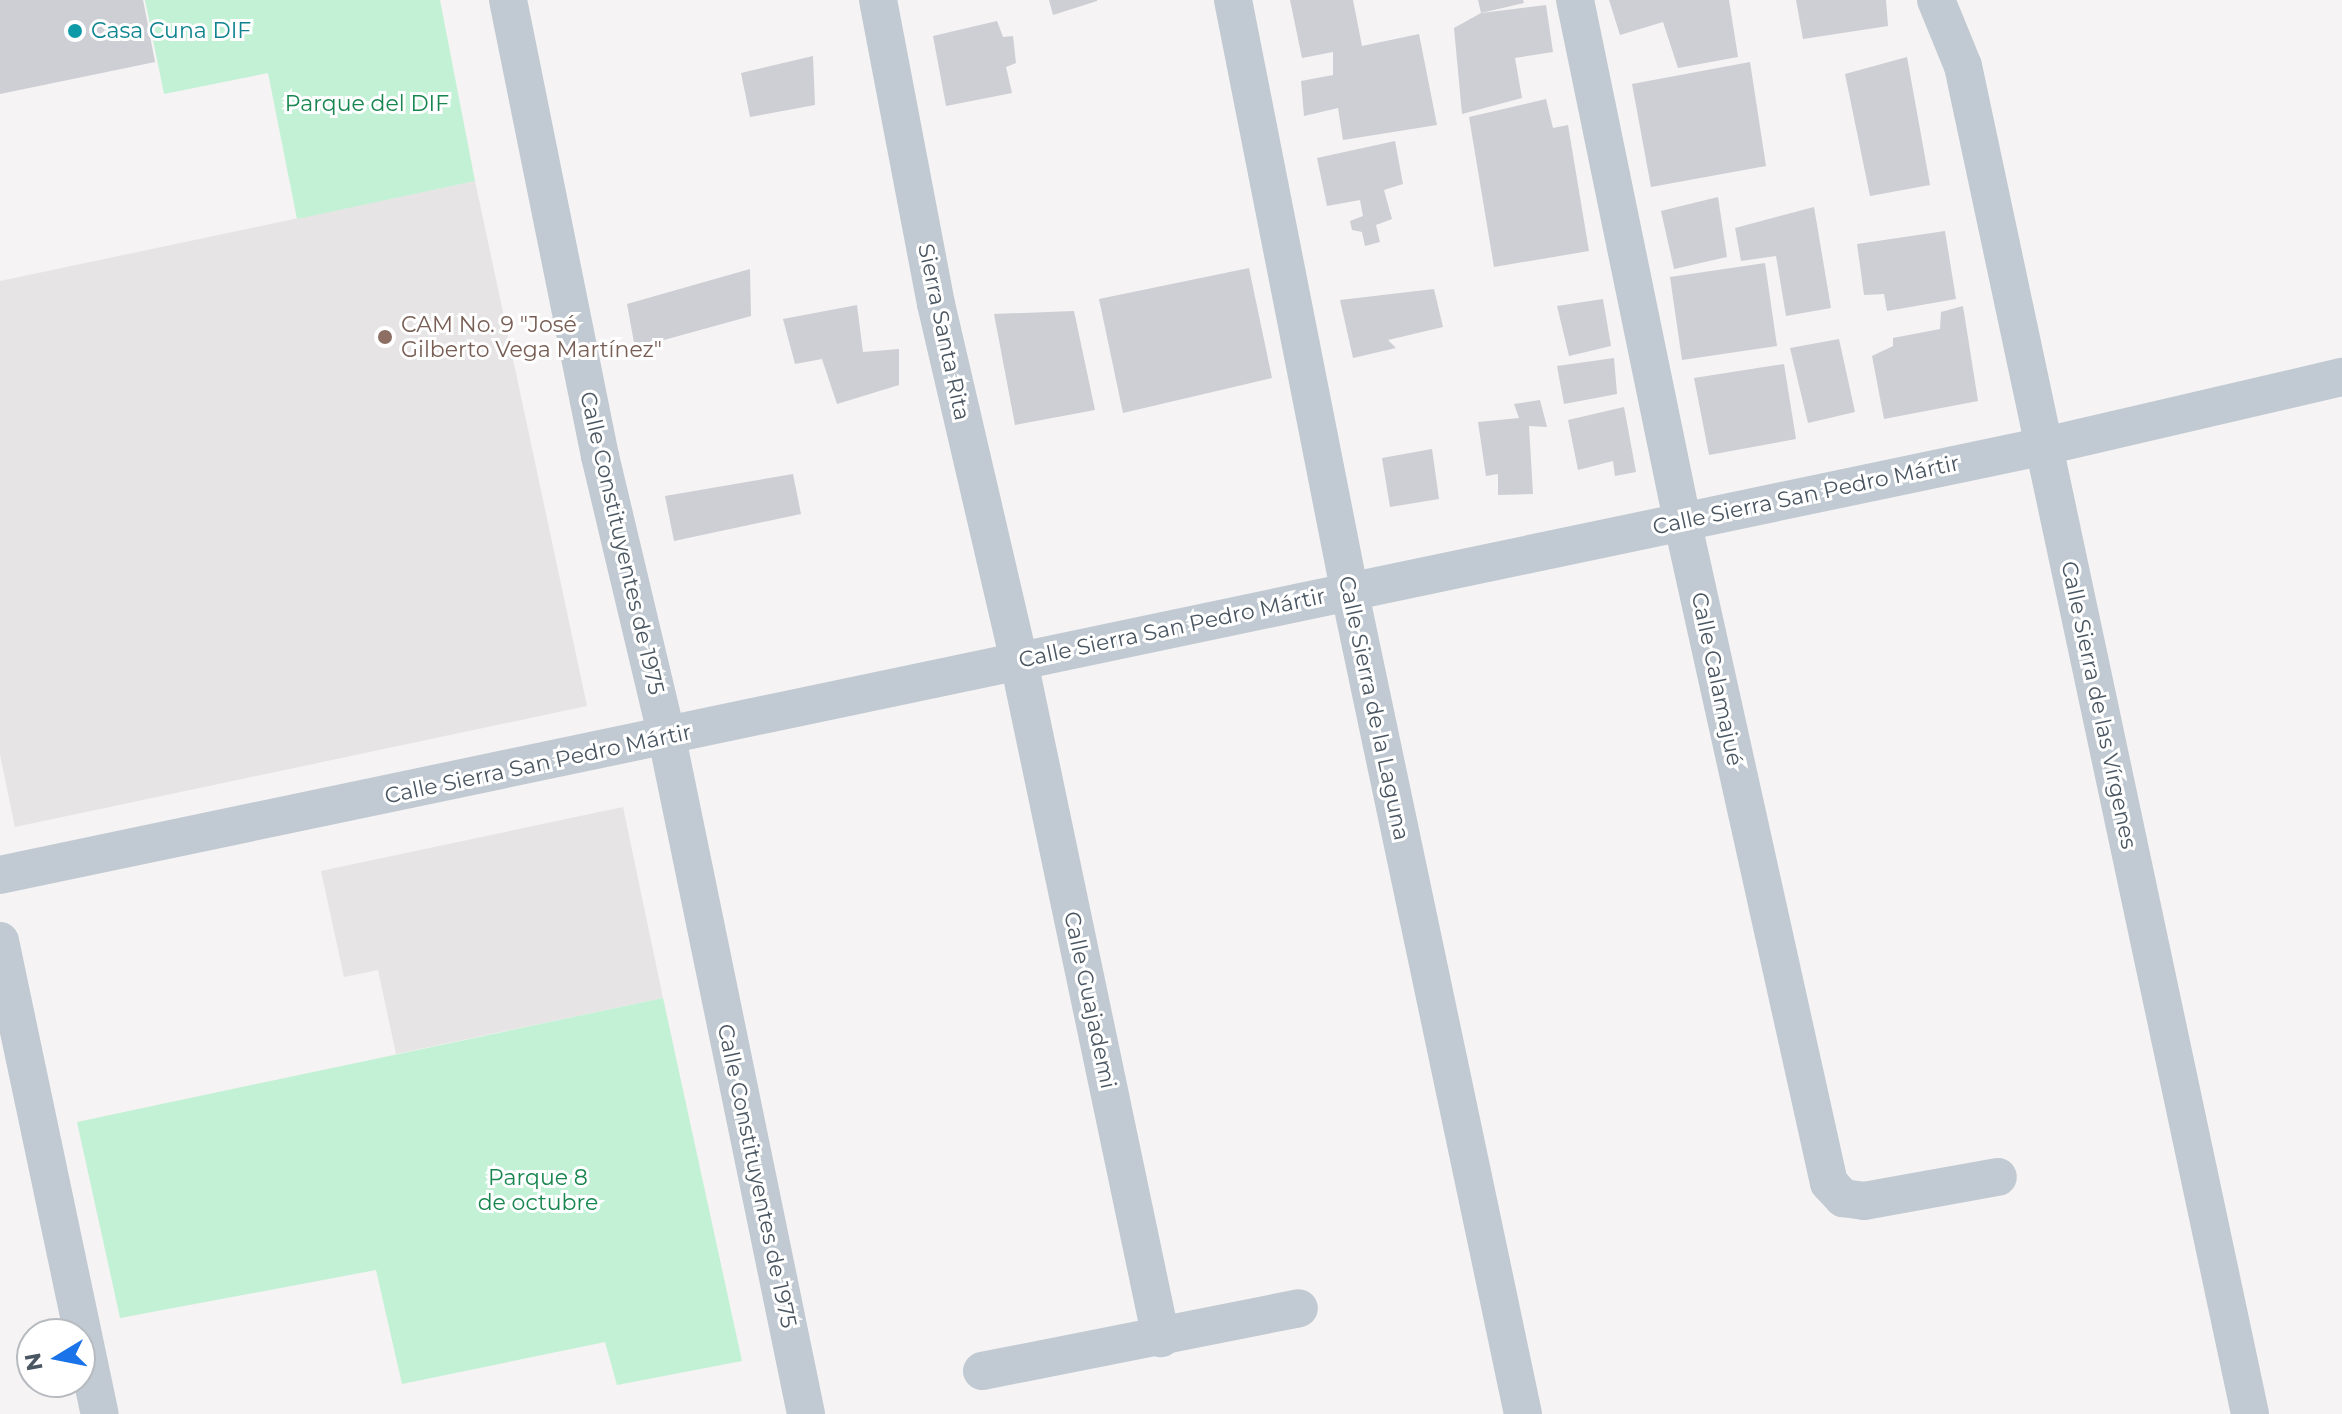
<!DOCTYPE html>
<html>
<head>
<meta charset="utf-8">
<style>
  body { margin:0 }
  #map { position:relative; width:2342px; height:1414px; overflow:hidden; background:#f5f3f3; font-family:Montserrat,sans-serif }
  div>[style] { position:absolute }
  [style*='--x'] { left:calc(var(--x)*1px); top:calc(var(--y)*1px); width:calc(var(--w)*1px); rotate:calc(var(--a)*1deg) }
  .education>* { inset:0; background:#e6e4e5 }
  .green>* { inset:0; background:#c3f1d5 }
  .building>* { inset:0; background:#cdcfd5 }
  .minor>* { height:38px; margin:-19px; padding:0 19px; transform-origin:19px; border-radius:19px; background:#c1cad2 }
  .dots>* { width:22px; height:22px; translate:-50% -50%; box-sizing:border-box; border:4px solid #fff; border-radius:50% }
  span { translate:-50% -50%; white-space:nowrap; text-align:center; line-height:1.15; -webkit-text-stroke:6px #fff; paint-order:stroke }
  .culture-label { font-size:22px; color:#0d838f }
  .left { translate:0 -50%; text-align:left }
  .park-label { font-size:22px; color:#17864f }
  .education-label { font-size:22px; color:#785e54 }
  .street-label { font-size:22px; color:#4a5661 }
  .north { position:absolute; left:16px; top:1318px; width:80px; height:80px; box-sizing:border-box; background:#fff; border:2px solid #b7bbc0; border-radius:50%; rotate:260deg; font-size:22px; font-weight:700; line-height:32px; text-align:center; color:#4a5661 }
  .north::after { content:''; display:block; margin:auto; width:28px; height:36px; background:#1a73e8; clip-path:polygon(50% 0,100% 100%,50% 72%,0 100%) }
</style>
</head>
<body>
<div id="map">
  <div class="education">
    <div style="clip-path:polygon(475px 181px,587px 706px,15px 827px,0 755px,0 281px)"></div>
    <div style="clip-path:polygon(623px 807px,663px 998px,396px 1054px,378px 970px,344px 977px,321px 871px)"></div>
  </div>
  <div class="green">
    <div style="clip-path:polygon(145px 0,440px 0,475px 181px,297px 219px,268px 73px,164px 94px)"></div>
    <div style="clip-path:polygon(663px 998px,742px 1361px,617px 1385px,605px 1342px,402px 1384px,376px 1270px,120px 1318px,77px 1122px)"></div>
  </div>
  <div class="building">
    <div style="clip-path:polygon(0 0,143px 0,155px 62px,0 94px)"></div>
    <div style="clip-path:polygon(1049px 0,1097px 0,1097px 1px,1053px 15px)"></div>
    <div style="clip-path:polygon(1290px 0,1353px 0,1362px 46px,1419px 34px,1437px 125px,1343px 140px,1338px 108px,1304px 116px,1301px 81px,1333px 75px,1333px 52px,1302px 58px)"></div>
    <div style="clip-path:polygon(1478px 0,1523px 0,1524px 3px,1481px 13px)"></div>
    <div style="clip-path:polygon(1609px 0,1729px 0,1738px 57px,1678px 68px,1663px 22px,1620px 35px)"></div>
    <div style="clip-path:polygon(1796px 0,1886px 0,1888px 26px,1803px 39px)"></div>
    <div style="clip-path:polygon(1546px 5px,1553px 52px,1515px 58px,1522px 98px,1462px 114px,1454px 28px,1481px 13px)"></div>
    <div style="clip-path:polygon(997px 21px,1003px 37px,1013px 36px,1016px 63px,1006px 67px,1012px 93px,946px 106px,933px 36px)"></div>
    <div style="clip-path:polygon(813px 56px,815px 105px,750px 117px,741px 73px)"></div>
    <div style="clip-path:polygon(1907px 57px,1930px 185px,1870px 196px,1845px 74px)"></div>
    <div style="clip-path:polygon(1750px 62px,1766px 166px,1651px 187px,1632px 84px)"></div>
    <div style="clip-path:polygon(1546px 99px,1553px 128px,1568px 125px,1589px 251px,1494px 267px,1469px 117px)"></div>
    <div style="clip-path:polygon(1395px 141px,1403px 184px,1384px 190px,1392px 219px,1376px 225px,1380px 242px,1365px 246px,1362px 232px,1352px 230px,1350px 221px,1363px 216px,1360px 200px,1327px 206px,1317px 158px)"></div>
    <div style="clip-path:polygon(1718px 197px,1727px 257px,1674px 269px,1661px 211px)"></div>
    <div style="clip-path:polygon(1814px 207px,1831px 308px,1786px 316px,1776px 256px,1741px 261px,1735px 228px)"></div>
    <div style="clip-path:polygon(1945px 231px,1956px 299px,1887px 311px,1884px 294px,1864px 295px,1857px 244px)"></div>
    <div style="clip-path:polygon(1765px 263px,1777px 346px,1682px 360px,1670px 277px)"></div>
    <div style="clip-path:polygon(1249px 268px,1272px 378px,1123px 413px,1099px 299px)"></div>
    <div style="clip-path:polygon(750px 269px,751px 316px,635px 348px,627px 304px)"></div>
    <div style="clip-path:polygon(1434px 289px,1443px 327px,1388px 340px,1396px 348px,1353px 358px,1340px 300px)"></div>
    <div style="clip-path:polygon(1603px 299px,1611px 346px,1569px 356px,1557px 306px)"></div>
    <div style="clip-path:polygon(857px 305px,863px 352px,899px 349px,899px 385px,837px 404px,822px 359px,795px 364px,783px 319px)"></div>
    <div style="clip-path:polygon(1963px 306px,1978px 401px,1884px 419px,1872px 356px,1893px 346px,1893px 338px,1940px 329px,1941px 312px)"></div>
    <div style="clip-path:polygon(1074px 311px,1095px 410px,1015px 425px,994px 314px)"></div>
    <div style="clip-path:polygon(1839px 339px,1855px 412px,1808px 423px,1790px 348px)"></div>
    <div style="clip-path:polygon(1614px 358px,1617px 394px,1564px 404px,1557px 366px)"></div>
    <div style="clip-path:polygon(1784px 364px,1796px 439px,1709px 455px,1694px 378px)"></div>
    <div style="clip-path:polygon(1540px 400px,1547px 427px,1529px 426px,1533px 494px,1498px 495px,1498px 474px,1486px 476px,1478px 422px,1519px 418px,1514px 404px)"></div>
    <div style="clip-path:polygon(1624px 407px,1636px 472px,1615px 476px,1613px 461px,1578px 470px,1568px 420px)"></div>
    <div style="clip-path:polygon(1432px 449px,1439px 499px,1390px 507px,1382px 458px)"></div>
    <div style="clip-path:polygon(793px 474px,801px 514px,674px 541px,665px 496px)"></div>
  </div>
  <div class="minor">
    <div style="--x:508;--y:0;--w:465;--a:78.6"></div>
    <div style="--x:600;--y:456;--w:290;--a:76.6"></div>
    <div style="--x:667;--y:738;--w:690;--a:78.38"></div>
    <div style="--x:878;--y:0;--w:309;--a:79.2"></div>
    <div style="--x:936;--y:304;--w:367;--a:76.9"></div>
    <div style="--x:1019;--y:662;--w:691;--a:78.14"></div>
    <div style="--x:1233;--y:0;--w:600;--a:78.86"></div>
    <div style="--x:1349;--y:589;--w:843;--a:78.09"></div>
    <div style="--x:1575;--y:0;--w:531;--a:78.37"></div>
    <div style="--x:1682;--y:520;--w:679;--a:77.5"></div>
    <div style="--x:1829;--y:1183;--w:21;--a:47"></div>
    <div style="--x:1843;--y:1198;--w:21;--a:8"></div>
    <div style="--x:1864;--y:1201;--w:136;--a:-10.2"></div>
    <div style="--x:1936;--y:0;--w:71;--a:67.8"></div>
    <div style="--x:1963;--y:66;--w:1378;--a:77.98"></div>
    <div style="--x:0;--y:875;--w:2090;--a:-11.85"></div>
    <div style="--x:2045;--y:446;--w:305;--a:-13.1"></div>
    <div style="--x:0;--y:941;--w:483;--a:78.1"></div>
    <div style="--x:982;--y:1371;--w:323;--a:-11.2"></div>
  </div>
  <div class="dots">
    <div style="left:75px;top:31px;background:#0f9aa8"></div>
    <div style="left:385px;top:337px;background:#8d6e63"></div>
  </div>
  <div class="culture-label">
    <span class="left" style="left:91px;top:31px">Casa Cuna DIF</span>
  </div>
  <div class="park-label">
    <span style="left:367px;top:104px">Parque del DIF</span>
    <span style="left:538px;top:1190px">Parque 8<br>de octubre</span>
  </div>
  <div class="education-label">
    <span class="left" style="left:401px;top:337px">CAM No. 9 "José<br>Gilberto Vega Martínez"</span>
  </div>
  <div class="street-label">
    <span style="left:944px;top:332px;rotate:78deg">Sierra Santa Rita</span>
    <span style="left:1806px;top:495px;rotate:-12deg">Calle Sierra San Pedro Mártir</span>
    <span style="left:622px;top:543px;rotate:77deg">Calle Constituyentes de 1975</span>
    <span style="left:1172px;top:628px;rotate:-12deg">Calle Sierra San Pedro Mártir</span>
    <span style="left:1717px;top:679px;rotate:78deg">Calle Calamajué</span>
    <span style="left:2099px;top:705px;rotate:78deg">Calle Sierra de las Vírgenes</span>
    <span style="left:1374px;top:708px;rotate:78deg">Calle Sierra de la Laguna</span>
    <span style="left:538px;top:764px;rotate:-12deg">Calle Sierra San Pedro Mártir</span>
    <span style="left:1090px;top:1000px;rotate:78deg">Calle Guajademi</span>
    <span style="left:757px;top:1176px;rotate:78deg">Calle Constituyentes de 1975</span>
  </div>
  <div class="north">N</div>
</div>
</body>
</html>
